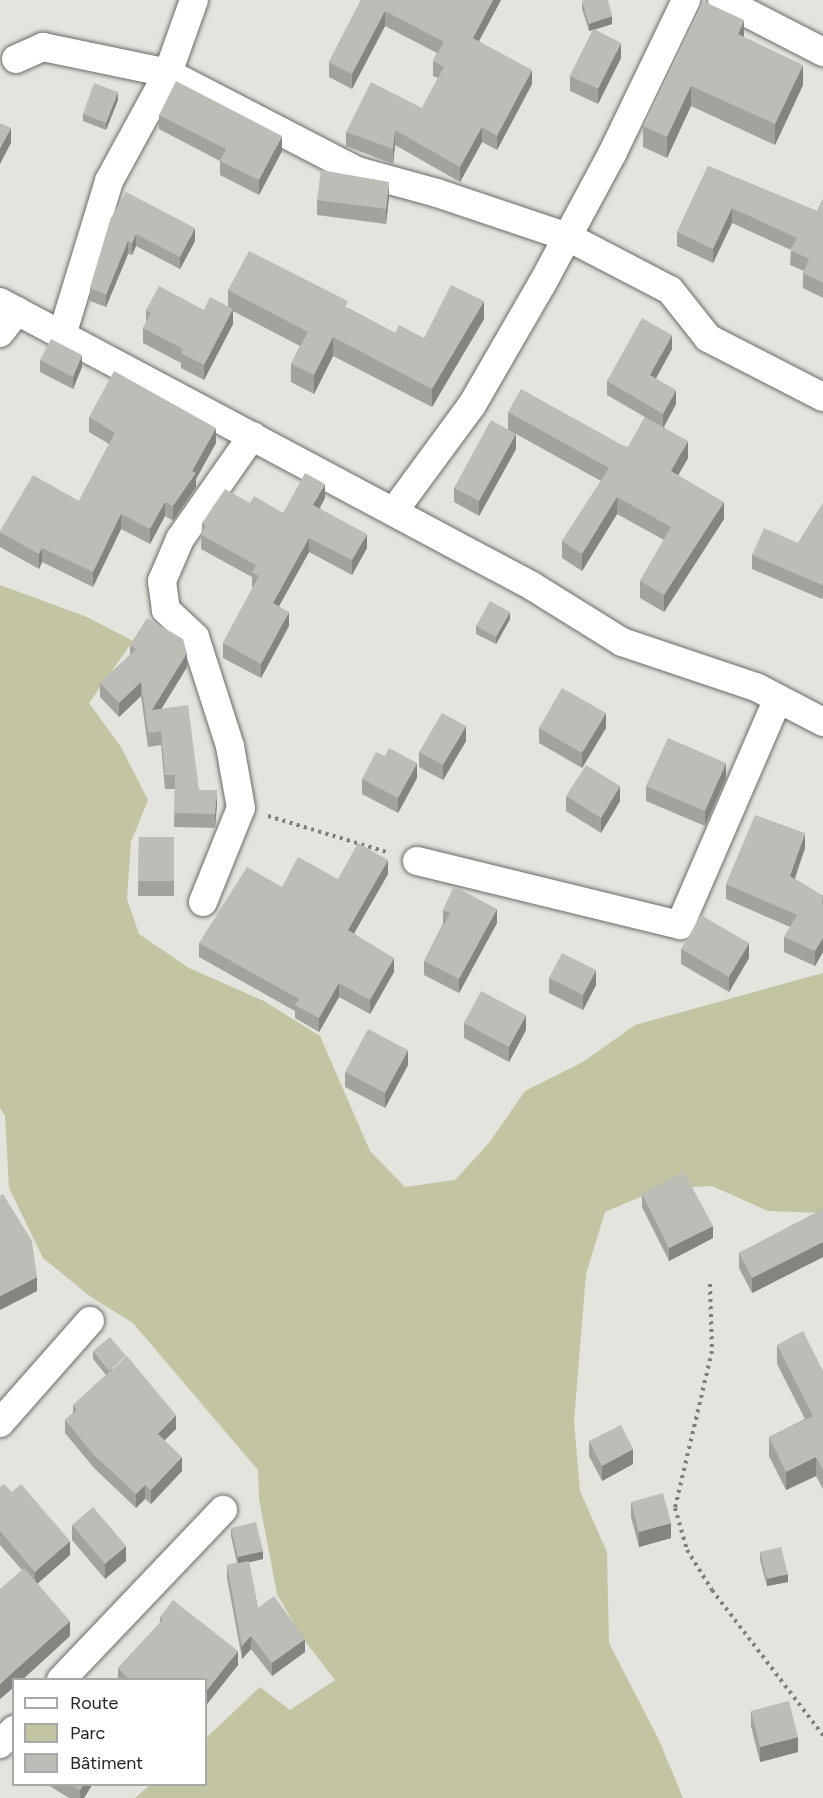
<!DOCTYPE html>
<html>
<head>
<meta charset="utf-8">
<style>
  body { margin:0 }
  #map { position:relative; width:823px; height:1798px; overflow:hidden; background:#e4e4df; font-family:Figtree,sans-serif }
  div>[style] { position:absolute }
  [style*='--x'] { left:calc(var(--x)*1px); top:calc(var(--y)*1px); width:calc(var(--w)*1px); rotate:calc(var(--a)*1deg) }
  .green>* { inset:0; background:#c2c4a2 }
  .path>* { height:4px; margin-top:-2px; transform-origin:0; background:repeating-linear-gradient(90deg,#7e7e7b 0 3px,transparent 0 7.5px) }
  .roads { filter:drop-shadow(0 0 2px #6b6b67) drop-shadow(0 0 2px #6b6b67) }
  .street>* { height:28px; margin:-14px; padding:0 14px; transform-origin:14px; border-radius:14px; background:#fff }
  .wall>* { inset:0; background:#a2a39d }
  .shaded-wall>* { inset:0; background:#848480 }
  .building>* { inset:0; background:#bcbdb7 }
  span { translate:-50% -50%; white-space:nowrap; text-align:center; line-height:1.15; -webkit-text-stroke:5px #fff; paint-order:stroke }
  .legend { position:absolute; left:12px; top:1678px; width:195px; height:108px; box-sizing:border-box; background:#fff; border:2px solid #a8a8a7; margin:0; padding:8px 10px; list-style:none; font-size:18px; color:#252523 }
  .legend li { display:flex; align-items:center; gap:12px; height:30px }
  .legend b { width:30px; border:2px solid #a8a8a7 }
</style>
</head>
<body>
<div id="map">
  <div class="green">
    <div style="clip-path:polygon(0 585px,87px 617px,133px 641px,89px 703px,121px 747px,148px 800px,131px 842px,127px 899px,139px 934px,189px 968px,264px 1001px,320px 1036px,370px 1151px,405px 1187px,455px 1180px,489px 1143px,525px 1091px,583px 1062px,635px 1025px,823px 973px,823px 1213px,768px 1211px,712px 1186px,659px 1189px,605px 1212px,586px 1274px,574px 1421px,580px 1491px,607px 1552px,609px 1643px,659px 1740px,683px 1798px,135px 1798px,150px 1785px,206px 1784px,206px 1738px,260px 1687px,290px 1710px,335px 1680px,301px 1636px,277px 1594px,259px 1499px,258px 1470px,133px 1323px,91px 1297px,43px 1258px,9px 1188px,5px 1116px,0 1108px)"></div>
  </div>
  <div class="path">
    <div style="--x:268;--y:816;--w:127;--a:16.9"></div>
    <div style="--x:710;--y:1284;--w:67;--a:88.3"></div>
    <div style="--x:712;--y:1351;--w:161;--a:103.3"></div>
    <div style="--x:675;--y:1508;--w:44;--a:74.1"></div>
    <div style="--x:687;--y:1550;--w:47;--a:58"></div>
    <div style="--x:712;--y:1590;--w:183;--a:52.6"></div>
  </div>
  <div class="roads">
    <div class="street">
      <div style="--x:722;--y:0;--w:114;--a:27.2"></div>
      <div style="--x:16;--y:59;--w:30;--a:-24"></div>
      <div style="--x:43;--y:47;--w:128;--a:11.7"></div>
      <div style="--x:168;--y:73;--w:213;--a:27.4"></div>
      <div style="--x:357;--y:171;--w:83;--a:15.4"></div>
      <div style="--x:437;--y:193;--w:138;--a:18.6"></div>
      <div style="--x:568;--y:237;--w:115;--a:27.5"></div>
      <div style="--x:670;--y:290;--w:61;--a:51.6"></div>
      <div style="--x:708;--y:338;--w:129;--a:27.2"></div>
      <div style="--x:0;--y:302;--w:603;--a:28.09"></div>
      <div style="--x:532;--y:586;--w:106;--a:31.9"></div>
      <div style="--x:622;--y:642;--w:141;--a:18.6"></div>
      <div style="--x:756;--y:687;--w:76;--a:27.6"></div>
      <div style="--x:0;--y:333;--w:28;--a:-52"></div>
      <div style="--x:62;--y:335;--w:161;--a:-73"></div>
      <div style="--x:109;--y:181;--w:123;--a:-61.4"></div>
      <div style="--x:168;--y:73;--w:77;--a:-70.4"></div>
      <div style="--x:394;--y:511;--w:132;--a:-53.7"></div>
      <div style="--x:472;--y:405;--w:140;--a:-60"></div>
      <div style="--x:542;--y:284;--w:148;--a:-61.7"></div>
      <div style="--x:612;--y:154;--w:171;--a:-64.3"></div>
      <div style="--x:417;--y:861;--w:271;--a:13.7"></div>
      <div style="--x:680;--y:925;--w:246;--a:-66.6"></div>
      <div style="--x:203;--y:902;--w:101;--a:-68"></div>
      <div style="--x:241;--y:808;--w:63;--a:-100.1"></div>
      <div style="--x:230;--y:746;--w:114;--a:-107.8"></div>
      <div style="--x:195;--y:637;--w:40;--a:-137"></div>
      <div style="--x:166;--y:610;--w:29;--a:-98"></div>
      <div style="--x:162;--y:581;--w:46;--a:-66.8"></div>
      <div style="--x:180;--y:539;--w:126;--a:-55"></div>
      <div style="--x:0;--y:1423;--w:136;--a:-48.6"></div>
      <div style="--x:61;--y:1680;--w:235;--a:-46.4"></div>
      <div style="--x:0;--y:1744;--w:20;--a:-45"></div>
    </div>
  </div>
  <div class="wall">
    <div style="clip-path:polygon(361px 0,501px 0,479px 41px,532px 84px,497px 150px,482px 142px,460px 182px,395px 145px,393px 164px,346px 146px,346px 132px,422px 108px,438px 78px,433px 76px,433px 61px,437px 53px,385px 26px,352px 89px,329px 77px,329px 62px)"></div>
    <div style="clip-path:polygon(582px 1px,612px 24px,594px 30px,621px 58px,598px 104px,570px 91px,570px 76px,593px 30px,589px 31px,582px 9px)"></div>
    <div style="clip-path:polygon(744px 37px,803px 85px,775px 145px,691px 106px,667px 158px,643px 147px,643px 126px)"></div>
    <div style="clip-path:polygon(118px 100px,106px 130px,83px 121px,83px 114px)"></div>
    <div style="clip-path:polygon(159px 115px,282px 151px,259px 195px,220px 175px,220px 161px,159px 129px)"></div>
    <div style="clip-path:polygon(708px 166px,817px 211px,823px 199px,823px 298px,803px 288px,803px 273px,804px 271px,790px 265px,791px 250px,732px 223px,713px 263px,677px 246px,677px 232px)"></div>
    <div style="clip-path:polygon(389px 197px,386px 224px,317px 215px,317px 200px)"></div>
    <div style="clip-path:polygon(111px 218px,195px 241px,180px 269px,136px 246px,132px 255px,128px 254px,106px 307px,90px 301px,90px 288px)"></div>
    <div style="clip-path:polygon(228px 290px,348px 308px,395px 333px,424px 338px,484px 319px,432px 407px,333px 356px,314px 394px,291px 382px,291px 364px,300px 346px,233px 311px,233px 324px,204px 380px,181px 368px,181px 363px,143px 343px,143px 328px,146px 323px,146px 310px,204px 310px,228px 307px)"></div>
    <div style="clip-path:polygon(672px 349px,656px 378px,676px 404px,664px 427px,688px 458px,678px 475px,724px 519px,664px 612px,640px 598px,640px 581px,664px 540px,617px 514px,582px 571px,562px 558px,562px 541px,601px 481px,516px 434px,516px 449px,479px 516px,454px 502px,454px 488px,508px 429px,508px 412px,628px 447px,645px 417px,607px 395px,607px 381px)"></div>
    <div style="clip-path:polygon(40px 360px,82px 367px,73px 389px,40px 372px)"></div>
    <div style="clip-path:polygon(89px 417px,216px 443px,196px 479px,196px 487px,173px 521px,165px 516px,150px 544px,121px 529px,93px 587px,42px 562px,39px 569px,0 547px,0 531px,79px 501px,109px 444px,89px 432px)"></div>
    <div style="clip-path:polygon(325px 498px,320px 508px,367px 548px,352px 575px,309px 552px,279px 606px,289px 626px,261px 678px,223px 658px,223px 643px,253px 587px,252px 587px,252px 577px,201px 549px,202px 523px,250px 503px,283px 513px)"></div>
    <div style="clip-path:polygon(823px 503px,823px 597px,822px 599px,752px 569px,752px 555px,798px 543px)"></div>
    <div style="clip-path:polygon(510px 619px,496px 644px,476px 634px,476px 626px)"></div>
    <div style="clip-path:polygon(130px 645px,187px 667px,162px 708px,199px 790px,217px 804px,215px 828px,174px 827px,175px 789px,165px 789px,161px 745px,148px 747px,141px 696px,119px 717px,100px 697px,100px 683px,130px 655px)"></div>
    <div style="clip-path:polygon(539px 728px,606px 728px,582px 768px,539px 743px)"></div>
    <div style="clip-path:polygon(466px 741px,443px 780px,419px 767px,419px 752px)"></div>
    <div style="clip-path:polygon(417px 778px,398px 813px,362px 794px,362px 779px)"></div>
    <div style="clip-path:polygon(726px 778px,705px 826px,646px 801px,646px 786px)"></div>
    <div style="clip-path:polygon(566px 796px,620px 801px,601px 833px,566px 811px)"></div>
    <div style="clip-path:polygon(139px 837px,174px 837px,174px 896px,138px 896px)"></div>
    <div style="clip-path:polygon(805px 848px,795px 879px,823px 896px,823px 952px,815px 966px,784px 952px,784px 937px,790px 927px,726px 899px,726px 884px)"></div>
    <div style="clip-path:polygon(388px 874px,354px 933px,394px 972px,370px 1014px,339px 997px,319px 1032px,295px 1018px,295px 1011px,199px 957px,199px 943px,338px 879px)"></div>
    <div style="clip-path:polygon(443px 910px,497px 923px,459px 993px,424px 975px,424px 961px,443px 924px)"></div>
    <div style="clip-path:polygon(681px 949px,749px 958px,729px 992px,681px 964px)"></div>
    <div style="clip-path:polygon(549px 978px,596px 985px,583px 1010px,549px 993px)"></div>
    <div style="clip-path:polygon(464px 1023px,526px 1030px,509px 1062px,464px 1038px)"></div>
    <div style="clip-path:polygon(408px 1065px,385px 1108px,345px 1087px,345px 1072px)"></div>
    <div style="clip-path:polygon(642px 1194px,713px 1238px,669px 1261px,642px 1207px)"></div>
    <div style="clip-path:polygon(823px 1195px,823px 1257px,752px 1293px,739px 1268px,739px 1253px,823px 1209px)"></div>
    <div style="clip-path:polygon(777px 1345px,823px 1371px,823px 1489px,816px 1476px,786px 1490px,769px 1456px,769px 1437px,805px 1419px,777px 1364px)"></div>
    <div style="clip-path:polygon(93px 1351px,176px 1429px,164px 1440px,182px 1471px,151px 1504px,145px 1499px,136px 1508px,94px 1468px,65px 1433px,65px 1420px,73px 1413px,73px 1405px,106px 1375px,93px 1359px)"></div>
    <div style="clip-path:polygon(589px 1441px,633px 1464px,602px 1481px,589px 1456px)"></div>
    <div style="clip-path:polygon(0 1487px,70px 1555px,37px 1583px,70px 1636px,22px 1680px,14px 1680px,14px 1687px,0 1699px,22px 1570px,0 1545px)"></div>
    <div style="clip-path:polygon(631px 1502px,671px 1538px,639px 1547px,631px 1517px)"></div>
    <div style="clip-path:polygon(72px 1525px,126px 1561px,105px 1579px,72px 1540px)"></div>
    <div style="clip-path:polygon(231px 1528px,263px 1559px,249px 1562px,258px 1608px,305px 1652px,272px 1676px,251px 1649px,242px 1659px,227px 1578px,227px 1565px,237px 1563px,231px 1536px)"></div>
    <div style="clip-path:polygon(760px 1552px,788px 1582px,767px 1586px,760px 1560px)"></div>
    <div style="clip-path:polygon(160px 1617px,238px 1665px,207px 1704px,206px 1703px,206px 1680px,118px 1680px,118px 1668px,160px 1623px)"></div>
    <div style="clip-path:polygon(751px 1711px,798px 1752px,760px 1762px,751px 1726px)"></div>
    <div style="clip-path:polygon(48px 1785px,92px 1785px,84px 1798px,69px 1798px)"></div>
  </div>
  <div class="shaded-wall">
    <div style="clip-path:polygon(493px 0,501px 0,473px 52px,473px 38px)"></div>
    <div style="clip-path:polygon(385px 11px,385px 26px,352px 89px,352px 74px)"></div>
    <div style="clip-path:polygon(612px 16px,612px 24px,589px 31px,589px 24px)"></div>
    <div style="clip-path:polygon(744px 20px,744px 41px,738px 34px)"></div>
    <div style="clip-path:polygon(621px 43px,621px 58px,598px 104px,598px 89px)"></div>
    <div style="clip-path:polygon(803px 65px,803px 85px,775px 145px,775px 124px)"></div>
    <div style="clip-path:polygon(532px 70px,532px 84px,497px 150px,497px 136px)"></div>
    <div style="clip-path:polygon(691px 86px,691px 106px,667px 158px,667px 137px)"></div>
    <div style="clip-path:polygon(118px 92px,118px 100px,106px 130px,106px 123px)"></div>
    <div style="clip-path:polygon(482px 127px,482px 142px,460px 182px,460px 167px)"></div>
    <div style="clip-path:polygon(11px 128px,11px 143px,0 164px,0 148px)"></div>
    <div style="clip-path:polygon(395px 130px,395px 145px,393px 164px,393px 149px)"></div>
    <div style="clip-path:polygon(282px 136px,282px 151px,259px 195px,259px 180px)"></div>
    <div style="clip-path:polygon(389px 182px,389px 197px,386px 224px,386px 209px)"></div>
    <div style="clip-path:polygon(732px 208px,732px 223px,713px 263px,713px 249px)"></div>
    <div style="clip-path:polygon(195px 228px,195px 241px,180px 269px,180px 257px)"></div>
    <div style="clip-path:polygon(136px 234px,136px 246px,132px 255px,132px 243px)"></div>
    <div style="clip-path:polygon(128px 241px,128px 254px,106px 307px,106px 295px)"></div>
    <div style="clip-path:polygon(484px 301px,484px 319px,432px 407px,432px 389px)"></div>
    <div style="clip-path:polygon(233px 309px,233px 324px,204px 380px,204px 365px)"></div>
    <div style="clip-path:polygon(672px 335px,672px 349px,650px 389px,650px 375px)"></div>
    <div style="clip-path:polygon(333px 337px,333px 356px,314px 394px,314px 375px)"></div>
    <div style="clip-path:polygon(82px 355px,82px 367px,73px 389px,73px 377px)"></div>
    <div style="clip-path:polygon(676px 390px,676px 404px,663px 428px,663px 414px)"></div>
    <div style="clip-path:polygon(216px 428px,216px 443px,196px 479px,196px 487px,173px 521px,173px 506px)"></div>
    <div style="clip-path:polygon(516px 434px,516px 449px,479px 516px,479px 501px)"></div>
    <div style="clip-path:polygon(688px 441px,688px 458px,671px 488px,671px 471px)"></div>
    <div style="clip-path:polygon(325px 484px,325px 498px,313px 519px,313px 505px)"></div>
    <div style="clip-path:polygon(617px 497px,617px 514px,582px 571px,582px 554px)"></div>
    <div style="clip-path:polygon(165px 502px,165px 516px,150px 544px,150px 529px)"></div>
    <div style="clip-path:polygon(724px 502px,724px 519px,664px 612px,664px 595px)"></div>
    <div style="clip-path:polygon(121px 514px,121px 529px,93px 587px,93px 572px)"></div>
    <div style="clip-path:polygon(367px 534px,367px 548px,352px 575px,352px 560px)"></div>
    <div style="clip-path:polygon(309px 538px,309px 552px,273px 617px,273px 603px)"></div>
    <div style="clip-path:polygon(42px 548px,42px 562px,39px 569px,39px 554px)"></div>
    <div style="clip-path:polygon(289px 612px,289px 626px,261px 678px,261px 664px)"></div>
    <div style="clip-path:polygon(510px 612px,510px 619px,496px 644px,496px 637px)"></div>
    <div style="clip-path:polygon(187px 653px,187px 667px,152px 724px,152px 710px)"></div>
    <div style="clip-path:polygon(141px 682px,141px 696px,119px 717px,119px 703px)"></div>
    <div style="clip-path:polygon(606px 713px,606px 728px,582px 768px,582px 753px)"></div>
    <div style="clip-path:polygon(466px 726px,466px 741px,443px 780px,443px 765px)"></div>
    <div style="clip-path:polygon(417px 763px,417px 778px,398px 813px,398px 798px)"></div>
    <div style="clip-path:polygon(726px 763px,726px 778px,705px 826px,705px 811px)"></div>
    <div style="clip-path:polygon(620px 786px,620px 801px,601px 833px,601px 818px)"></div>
    <div style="clip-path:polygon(217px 790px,217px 804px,215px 828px,215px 814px)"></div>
    <div style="clip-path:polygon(805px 833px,805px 848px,790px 891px,790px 876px)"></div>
    <div style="clip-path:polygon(388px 860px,388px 874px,348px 944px,348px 930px)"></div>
    <div style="clip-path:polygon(497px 909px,497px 923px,459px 993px,459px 979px)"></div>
    <div style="clip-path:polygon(823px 938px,823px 952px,815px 966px,815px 951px)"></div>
    <div style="clip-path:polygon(749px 943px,749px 958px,729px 992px,729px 977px)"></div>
    <div style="clip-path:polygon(394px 958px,394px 972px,370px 1014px,370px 1000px)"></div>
    <div style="clip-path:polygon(596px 970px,596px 985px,583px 1010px,583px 995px)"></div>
    <div style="clip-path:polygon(339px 983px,339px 997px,319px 1032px,319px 1018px)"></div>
    <div style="clip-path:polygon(526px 1015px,526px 1030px,509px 1062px,509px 1047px)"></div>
    <div style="clip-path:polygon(408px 1050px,408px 1065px,385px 1108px,385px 1093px)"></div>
    <div style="clip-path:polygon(713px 1226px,713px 1238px,669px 1261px,669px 1248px)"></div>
    <div style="clip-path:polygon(823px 1242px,823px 1257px,752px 1293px,752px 1278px)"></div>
    <div style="clip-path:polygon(37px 1277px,37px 1291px,0 1310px,0 1296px)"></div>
    <div style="clip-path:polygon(176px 1415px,176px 1429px,158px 1447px,158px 1434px)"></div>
    <div style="clip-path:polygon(633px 1449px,633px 1464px,602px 1481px,602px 1466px)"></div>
    <div style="clip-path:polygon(182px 1457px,182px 1471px,151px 1504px,151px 1490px)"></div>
    <div style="clip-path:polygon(816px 1457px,816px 1476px,786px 1490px,786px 1472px)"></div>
    <div style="clip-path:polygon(145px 1485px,145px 1499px,136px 1508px,136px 1494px)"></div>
    <div style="clip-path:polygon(671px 1523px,671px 1538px,639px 1547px,639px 1532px)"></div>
    <div style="clip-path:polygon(70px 1541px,70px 1555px,35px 1586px,35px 1572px)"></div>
    <div style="clip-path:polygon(126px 1546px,126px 1561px,105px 1579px,105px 1564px)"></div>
    <div style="clip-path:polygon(263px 1551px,263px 1559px,238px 1565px,238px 1557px)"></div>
    <div style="clip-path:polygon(788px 1574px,788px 1582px,767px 1586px,767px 1579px)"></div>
    <div style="clip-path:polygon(70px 1621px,70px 1636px,22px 1680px,14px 1680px,14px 1687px,0 1699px,0 1684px)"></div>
    <div style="clip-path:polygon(251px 1636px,251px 1649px,242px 1659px,242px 1646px)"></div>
    <div style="clip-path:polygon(305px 1639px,305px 1652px,272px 1676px,272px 1663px)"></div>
    <div style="clip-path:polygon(238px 1651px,238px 1665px,207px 1704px,207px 1690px)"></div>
    <div style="clip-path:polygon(798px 1737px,798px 1752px,760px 1762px,760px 1747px)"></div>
    <div style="clip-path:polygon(83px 1785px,92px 1785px,84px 1798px,80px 1798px,80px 1790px)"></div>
  </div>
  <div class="building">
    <div style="clip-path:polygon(361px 0,493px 0,473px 38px,532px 70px,497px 136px,482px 127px,460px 167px,395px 130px,393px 149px,346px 132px,371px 82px,422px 108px,444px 67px,433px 61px,444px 42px,385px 11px,352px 74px,329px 62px)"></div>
    <div style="clip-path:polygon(585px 0,608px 0,612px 16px,589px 24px,582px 1px)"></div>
    <div style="clip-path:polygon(703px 1px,744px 20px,738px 34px,803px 65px,775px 124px,691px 86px,667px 137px,643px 126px)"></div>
    <div style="clip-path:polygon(594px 29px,621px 43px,598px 89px,570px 76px)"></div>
    <div style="clip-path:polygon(176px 81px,282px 136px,259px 180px,220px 161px,226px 149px,159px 115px)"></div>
    <div style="clip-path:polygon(94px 83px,118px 92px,106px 123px,83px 114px)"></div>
    <div style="clip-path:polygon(0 123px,11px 128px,0 148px)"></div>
    <div style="clip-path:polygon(708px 166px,817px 211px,823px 199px,823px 283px,803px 273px,809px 259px,790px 250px,797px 238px,732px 208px,713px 249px,677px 232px)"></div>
    <div style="clip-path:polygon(321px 170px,389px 182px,386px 209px,317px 200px)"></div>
    <div style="clip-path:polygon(126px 192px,195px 228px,180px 257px,136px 234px,132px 243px,128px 241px,106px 295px,90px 288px,111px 218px)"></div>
    <div style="clip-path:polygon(249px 251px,348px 301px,345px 307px,395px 333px,399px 325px,424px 338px,451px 285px,484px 301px,432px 389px,333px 337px,314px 375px,291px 364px,308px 332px,228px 290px)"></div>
    <div style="clip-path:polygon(159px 286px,204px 310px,210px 297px,233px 309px,204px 365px,181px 353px,183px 349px,143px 328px,151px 313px,146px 310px)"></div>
    <div style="clip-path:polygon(642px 318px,672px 335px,650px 375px,676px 390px,663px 414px,607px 381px)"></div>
    <div style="clip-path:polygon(51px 339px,82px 355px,73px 377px,40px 360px)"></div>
    <div style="clip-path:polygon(114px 371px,216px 428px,192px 471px,196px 473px,173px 506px,165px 502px,150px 529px,121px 514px,93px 572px,42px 548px,39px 554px,0 532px,0 531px,33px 475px,79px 501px,115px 433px,89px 417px)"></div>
    <div style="clip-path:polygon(521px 389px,622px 445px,628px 447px,645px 417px,688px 441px,671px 471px,724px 502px,664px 595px,640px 581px,671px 527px,617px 497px,582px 554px,562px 541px,609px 468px,508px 412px)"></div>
    <div style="clip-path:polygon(491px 420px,516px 434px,479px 501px,454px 488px)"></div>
    <div style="clip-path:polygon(305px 473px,325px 484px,313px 505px,367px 534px,352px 560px,309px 538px,273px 603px,289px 612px,261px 664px,223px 643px,259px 576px,252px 572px,256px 565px,201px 535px,206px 525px,202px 523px,225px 489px,250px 503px,254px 496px,283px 513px)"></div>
    <div style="clip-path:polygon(823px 503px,823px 583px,822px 585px,752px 555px,764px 528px,798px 543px)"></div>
    <div style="clip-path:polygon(490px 601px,510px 612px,496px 637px,476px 626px)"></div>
    <div style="clip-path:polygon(147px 618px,183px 639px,187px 653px,152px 710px,188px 705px,199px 790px,217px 790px,215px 814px,174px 813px,175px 775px,165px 775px,161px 731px,148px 733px,141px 682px,119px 703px,100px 683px,136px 649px,130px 645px)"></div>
    <div style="clip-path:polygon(562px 688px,606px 713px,582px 753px,539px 728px)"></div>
    <div style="clip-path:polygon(442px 713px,466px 726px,443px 765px,419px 752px)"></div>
    <div style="clip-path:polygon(668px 738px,726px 763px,705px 811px,646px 786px)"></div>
    <div style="clip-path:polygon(389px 748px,417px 763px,398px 798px,362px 779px,376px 752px,385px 756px)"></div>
    <div style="clip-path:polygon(586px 765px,620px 786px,601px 818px,566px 796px)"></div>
    <div style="clip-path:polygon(755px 815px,805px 833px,790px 876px,823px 896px,822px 904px,823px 904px,823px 938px,815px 951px,784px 937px,797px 915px,726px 884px)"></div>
    <div style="clip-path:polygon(139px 837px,174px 837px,174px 881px,138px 881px)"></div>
    <div style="clip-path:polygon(358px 843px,388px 860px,348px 930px,394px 958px,370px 1000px,339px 983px,319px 1018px,295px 1005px,299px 999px,199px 943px,247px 867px,282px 887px,298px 857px,338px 879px)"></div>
    <div style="clip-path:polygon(454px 886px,497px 909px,459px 979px,424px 961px,450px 913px,443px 910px)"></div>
    <div style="clip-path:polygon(701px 915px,749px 943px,729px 977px,681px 949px)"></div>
    <div style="clip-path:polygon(562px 953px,596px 970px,583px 995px,549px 978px)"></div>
    <div style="clip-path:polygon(481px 991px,526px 1015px,509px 1047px,464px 1023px)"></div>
    <div style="clip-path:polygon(368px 1029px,408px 1050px,385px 1093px,345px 1072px)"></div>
    <div style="clip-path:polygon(684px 1172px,713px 1226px,669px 1248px,642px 1194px)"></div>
    <div style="clip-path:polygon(3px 1194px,32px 1241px,37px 1277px,0 1296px,0 1196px)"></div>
    <div style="clip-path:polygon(823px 1209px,823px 1242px,752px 1278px,739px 1253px)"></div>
    <div style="clip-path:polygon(803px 1331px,823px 1371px,823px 1470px,816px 1457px,786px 1472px,769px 1437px,813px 1416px,777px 1345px)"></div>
    <div style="clip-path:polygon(110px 1337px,126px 1356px,109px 1371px,93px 1351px)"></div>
    <div style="clip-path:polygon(127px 1356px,176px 1415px,158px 1434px,182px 1457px,151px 1490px,145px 1485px,136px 1494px,94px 1455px,65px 1420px,77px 1410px,73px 1405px)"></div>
    <div style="clip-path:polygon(621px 1425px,633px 1449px,602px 1466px,589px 1441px)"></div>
    <div style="clip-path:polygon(4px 1484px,12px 1492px,21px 1484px,70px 1541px,35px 1572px,0 1531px,0 1487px)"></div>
    <div style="clip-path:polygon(663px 1493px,671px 1523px,639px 1532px,631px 1502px)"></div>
    <div style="clip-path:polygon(93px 1507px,126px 1546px,105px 1564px,72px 1525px)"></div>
    <div style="clip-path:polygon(256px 1522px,263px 1551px,238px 1557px,231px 1528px)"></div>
    <div style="clip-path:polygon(781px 1547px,788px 1574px,767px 1579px,760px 1552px)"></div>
    <div style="clip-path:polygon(249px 1561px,258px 1608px,274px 1596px,305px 1639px,272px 1663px,251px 1636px,242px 1646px,227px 1565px)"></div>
    <div style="clip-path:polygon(24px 1568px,70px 1621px,0 1684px,0 1589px)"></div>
    <div style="clip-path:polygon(173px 1600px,238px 1651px,207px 1690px,206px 1689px,206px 1680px,193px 1680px,191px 1678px,190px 1680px,130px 1680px,118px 1668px,163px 1619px,160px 1617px)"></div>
    <div style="clip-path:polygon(789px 1701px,798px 1737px,760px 1747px,751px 1711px)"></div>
    <div style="clip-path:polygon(71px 1785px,83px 1785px,80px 1790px)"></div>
  </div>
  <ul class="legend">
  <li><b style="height:8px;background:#fff"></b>Route</li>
  <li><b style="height:16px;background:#c2c4a2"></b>Parc</li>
  <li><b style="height:16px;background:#bcbdb7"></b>Bâtiment</li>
  </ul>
</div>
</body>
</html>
